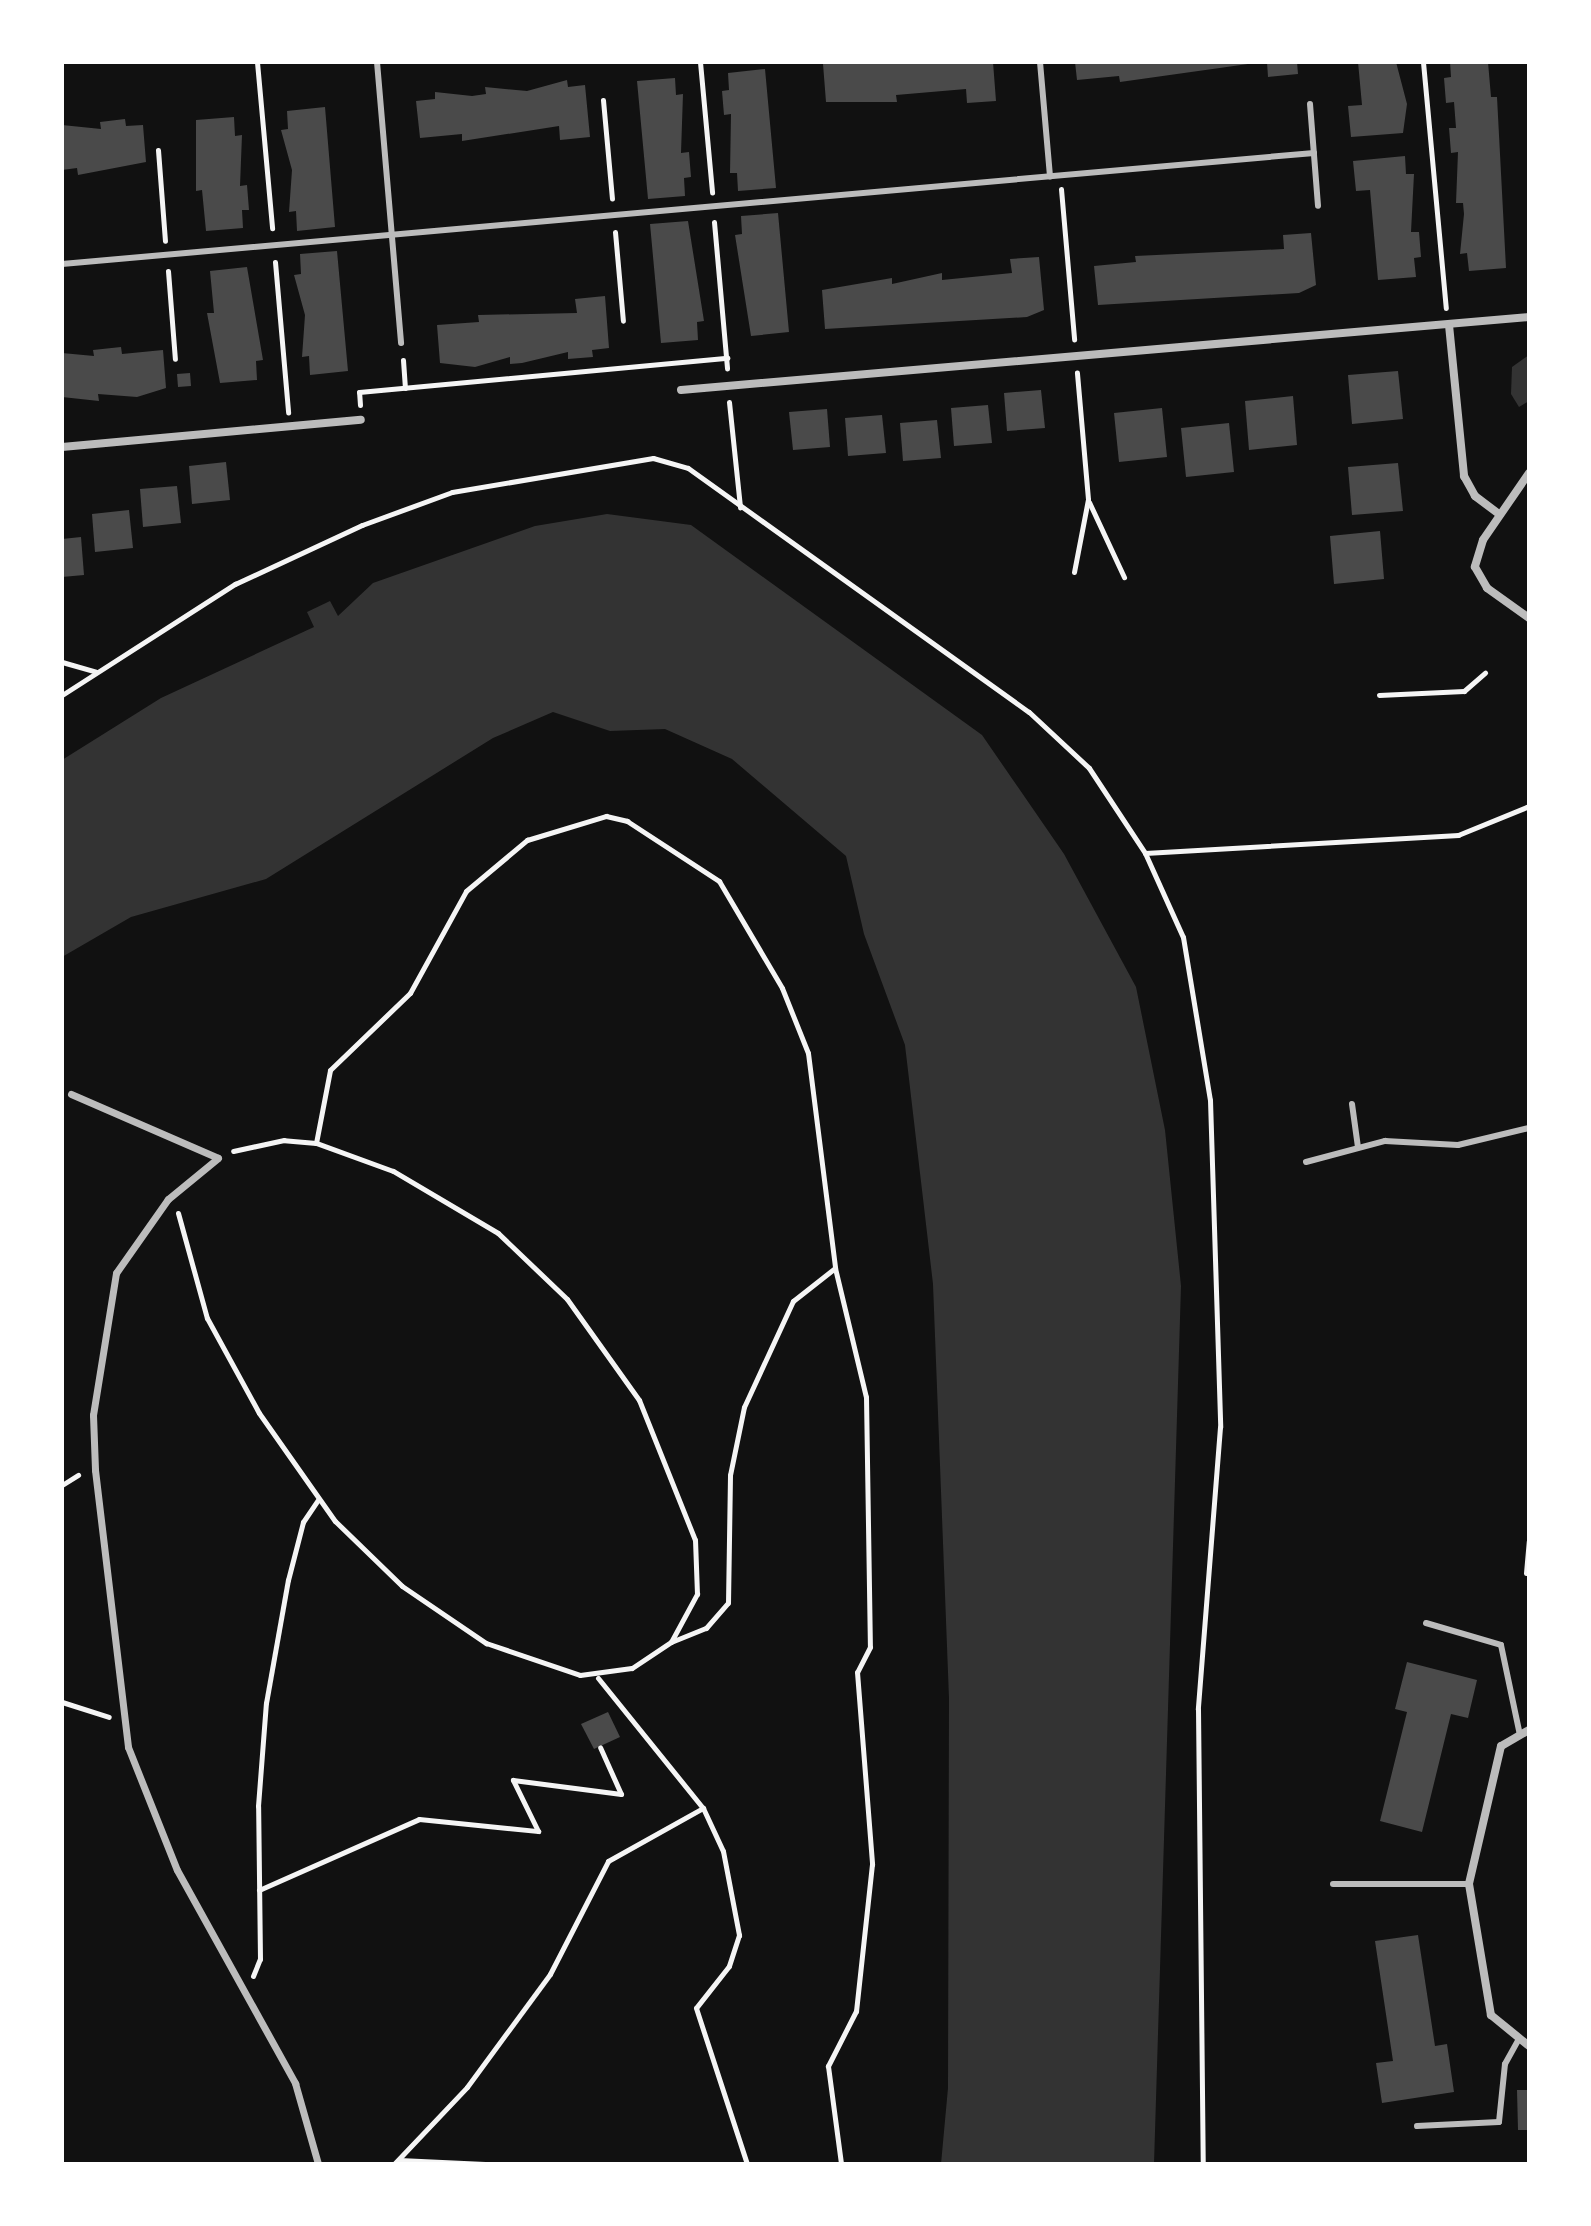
<!DOCTYPE html>
<html>
<head>
<meta charset="utf-8">
<style>
  body { margin:0 }
  #map { position:relative; width:1591px; height:2226px; overflow:hidden; background:#111; font-family:Overpass,sans-serif }
  div>[style] { position:absolute }
  [style*='--x'] { left:calc(var(--x)*1px); top:calc(var(--y)*1px); width:calc(var(--w)*1px); rotate:calc(var(--a)*1deg) }
  .water>* { inset:0; background:#333 }
  .building>* { inset:0; background:#4a4a4a }
  .path>* { height:5px; margin:-2.5px; padding:0 2.5px; transform-origin:2.5px; border-radius:2.5px; background:#f5f5f5 }
  .service>* { height:6px; margin:-3px; padding:0 3px; transform-origin:3px; border-radius:3px; background:#bcbcbc }
  .pedestrian>* { height:7px; margin:-3.5px; padding:0 3.5px; transform-origin:3.5px; border-radius:3.5px; background:#bcbcbc }
  .minor>* { height:8px; margin:-4px; padding:0 4px; transform-origin:4px; border-radius:4px; background:#bcbcbc }
  span { translate:-50% -50%; white-space:nowrap; text-align:center; line-height:1.15; -webkit-text-stroke:6px #fff; paint-order:stroke }
  .frame { position:absolute; inset:0; border:64px solid #fff; pointer-events:none }
</style>
</head>
<body>
<div id="map">
  <div class="water">
    <div style="clip-path:polygon(1529px 355px,1529px 401px,1519px 407px,1511px 394px,1512px 367px)"></div>
    <div style="clip-path:polygon(607px 514px,691px 525px,982px 735px,1064px 854px,1136px 987px,1165px 1130px,1181px 1286px,1154px 2164px,941px 2164px,948px 2088px,949px 1698px,933px 1284px,905px 1045px,864px 934px,846px 856px,732px 759px,665px 729px,610px 731px,553px 712px,493px 738px,266px 879px,131px 917px,62px 957px,62px 760px,161px 698px,314px 627px,307px 612px,330px 601px,338px 616px,373px 583px,535px 526px)"></div>
  </div>
  <div class="building">
    <div style="clip-path:polygon(993px 62px,996px 101px,967px 103px,966px 89px,896px 95px,897px 102px,826px 102px,823px 64px)"></div>
    <div style="clip-path:polygon(1075px 62px,1248px 62px,1248px 64px,1120px 82px,1119px 76px,1077px 80px)"></div>
    <div style="clip-path:polygon(1267px 62px,1297px 62px,1298px 74px,1268px 77px)"></div>
    <div style="clip-path:polygon(1358px 62px,1396px 62px,1407px 104px,1403px 133px,1351px 137px,1348px 106px,1362px 105px)"></div>
    <div style="clip-path:polygon(1450px 62px,1488px 62px,1491px 97px,1497px 97px,1506px 268px,1469px 271px,1467px 253px,1460px 254px,1464px 214px,1463px 203px,1456px 203px,1458px 152px,1451px 153px,1449px 128px,1456px 128px,1454px 102px,1446px 103px,1444px 78px,1451px 77px)"></div>
    <div style="clip-path:polygon(765px 69px,776px 188px,738px 191px,737px 173px,730px 173px,731px 114px,724px 115px,722px 91px,729px 90px,728px 73px)"></div>
    <div style="clip-path:polygon(675px 78px,676px 95px,683px 94px,681px 153px,689px 152px,691px 177px,684px 178px,685px 196px,648px 199px,637px 81px)"></div>
    <div style="clip-path:polygon(567px 80px,568px 87px,585px 85px,590px 137px,560px 140px,559px 126px,462px 141px,462px 134px,420px 138px,416px 101px,435px 99px,435px 92px,472px 96px,486px 94px,485px 87px,527px 91px)"></div>
    <div style="clip-path:polygon(325px 107px,335px 227px,297px 231px,296px 211px,289px 212px,292px 170px,281px 130px,288px 129px,287px 111px)"></div>
    <div style="clip-path:polygon(234px 117px,235px 136px,242px 135px,240px 186px,247px 185px,249px 210px,242px 210px,243px 228px,206px 231px,202px 190px,196px 191px,196px 120px)"></div>
    <div style="clip-path:polygon(125px 119px,126px 126px,143px 125px,146px 162px,78px 175px,77px 168px,62px 170px,62px 125px,101px 129px,100px 122px)"></div>
    <div style="clip-path:polygon(1405px 156px,1406px 174px,1414px 174px,1411px 232px,1419px 232px,1421px 257px,1414px 258px,1416px 277px,1378px 280px,1370px 190px,1356px 191px,1353px 161px)"></div>
    <div style="clip-path:polygon(778px 213px,789px 332px,751px 336px,735px 235px,742px 234px,741px 216px)"></div>
    <div style="clip-path:polygon(688px 221px,704px 321px,697px 322px,698px 340px,661px 343px,650px 224px)"></div>
    <div style="clip-path:polygon(1311px 233px,1316px 285px,1299px 293px,1098px 305px,1094px 266px,1136px 262px,1135px 256px,1284px 249px,1283px 235px)"></div>
    <div style="clip-path:polygon(337px 251px,348px 371px,310px 375px,309px 356px,302px 357px,305px 315px,294px 275px,301px 274px,300px 254px)"></div>
    <div style="clip-path:polygon(1039px 257px,1044px 310px,1027px 317px,825px 329px,822px 290px,892px 278px,892px 284px,942px 273px,942px 280px,1012px 273px,1010px 259px)"></div>
    <div style="clip-path:polygon(247px 267px,263px 360px,256px 361px,257px 380px,220px 383px,207px 313px,214px 313px,210px 271px)"></div>
    <div style="clip-path:polygon(605px 296px,609px 348px,592px 350px,593px 357px,568px 359px,568px 352px,522px 363px,510px 364px,510px 357px,475px 367px,440px 363px,437px 325px,479px 322px,478px 315px,577px 313px,575px 299px)"></div>
    <div style="clip-path:polygon(121px 347px,122px 354px,163px 350px,166px 388px,137px 397px,98px 394px,99px 401px,62px 397px,62px 353px,94px 356px,93px 350px)"></div>
    <div style="clip-path:polygon(1398px 371px,1403px 419px,1352px 424px,1348px 375px)"></div>
    <div style="clip-path:polygon(190px 373px,191px 386px,178px 387px,177px 374px)"></div>
    <div style="clip-path:polygon(1041px 390px,1045px 428px,1007px 431px,1004px 393px)"></div>
    <div style="clip-path:polygon(1293px 396px,1297px 445px,1249px 450px,1245px 401px)"></div>
    <div style="clip-path:polygon(988px 405px,992px 443px,954px 446px,951px 408px)"></div>
    <div style="clip-path:polygon(1162px 408px,1167px 457px,1119px 462px,1114px 413px)"></div>
    <div style="clip-path:polygon(827px 409px,830px 447px,793px 450px,789px 412px)"></div>
    <div style="clip-path:polygon(882px 415px,886px 453px,848px 456px,845px 418px)"></div>
    <div style="clip-path:polygon(937px 420px,941px 458px,903px 461px,900px 423px)"></div>
    <div style="clip-path:polygon(1229px 423px,1234px 472px,1186px 477px,1181px 428px)"></div>
    <div style="clip-path:polygon(226px 462px,230px 500px,192px 504px,189px 466px)"></div>
    <div style="clip-path:polygon(1398px 463px,1403px 511px,1352px 515px,1348px 467px)"></div>
    <div style="clip-path:polygon(177px 486px,181px 523px,143px 527px,140px 489px)"></div>
    <div style="clip-path:polygon(129px 510px,133px 548px,95px 552px,92px 514px)"></div>
    <div style="clip-path:polygon(1380px 531px,1384px 579px,1334px 584px,1330px 536px)"></div>
    <div style="clip-path:polygon(81px 537px,84px 575px,62px 577px,62px 539px)"></div>
    <div style="clip-path:polygon(1407px 1662px,1477px 1680px,1468px 1718px,1451px 1714px,1422px 1832px,1380px 1821px,1407px 1712px,1395px 1709px)"></div>
    <div style="clip-path:polygon(608px 1712px,620px 1737px,594px 1749px,581px 1724px)"></div>
    <div style="clip-path:polygon(1418px 1935px,1435px 2046px,1447px 2044px,1454px 2092px,1382px 2103px,1376px 2063px,1393px 2061px,1375px 1941px)"></div>
    <div style="clip-path:polygon(1517px 2090px,1529px 2090px,1529px 2130px,1518px 2130px)"></div>
  </div>
  <div class="path">
    <div style="--x:257;--y:62;--w:167;--a:84.8"></div>
    <div style="--x:700;--y:62;--w:131;--a:84.7"></div>
    <div style="--x:1423;--y:62;--w:247;--a:84.7"></div>
    <div style="--x:603;--y:100;--w:99;--a:84.8"></div>
    <div style="--x:158;--y:150;--w:91;--a:85.6"></div>
    <div style="--x:1061;--y:189;--w:151;--a:85"></div>
    <div style="--x:714;--y:222;--w:147;--a:84.9"></div>
    <div style="--x:615;--y:232;--w:89;--a:84.9"></div>
    <div style="--x:275;--y:262;--w:151;--a:85"></div>
    <div style="--x:168;--y:271;--w:88;--a:85.5"></div>
    <div style="--x:403;--y:360;--w:28;--a:86"></div>
    <div style="--x:729;--y:402;--w:106;--a:84"></div>
    <div style="--x:360;--y:405;--w:13;--a:-94"></div>
    <div style="--x:359;--y:392;--w:370;--a:-5.3"></div>
    <div style="--x:1089;--y:502;--w:83;--a:65"></div>
    <div style="--x:1074;--y:572;--w:74;--a:-79.1"></div>
    <div style="--x:1088;--y:499;--w:127;--a:-95"></div>
    <div style="--x:62;--y:662;--w:35;--a:16"></div>
    <div style="--x:62;--y:695;--w:206;--a:-32.7"></div>
    <div style="--x:235;--y:584;--w:140;--a:-24.9"></div>
    <div style="--x:362;--y:525;--w:96;--a:-20.1"></div>
    <div style="--x:452;--y:492;--w:204;--a:-9.6"></div>
    <div style="--x:653;--y:458;--w:36;--a:16"></div>
    <div style="--x:688;--y:468;--w:419;--a:35.6"></div>
    <div style="--x:1029;--y:712;--w:82;--a:43"></div>
    <div style="--x:1089;--y:768;--w:102;--a:56.6"></div>
    <div style="--x:1145;--y:853;--w:92;--a:65.7"></div>
    <div style="--x:1183;--y:937;--w:165;--a:80.6"></div>
    <div style="--x:1210;--y:1100;--w:327;--a:88.2"></div>
    <div style="--x:1220;--y:1427;--w:283;--a:94.5"></div>
    <div style="--x:1198;--y:1709;--w:455;--a:89.4"></div>
    <div style="--x:1379;--y:695;--w:85;--a:-2.7"></div>
    <div style="--x:1464;--y:691;--w:28;--a:-41"></div>
    <div style="--x:1145;--y:853;--w:314;--a:-3.3"></div>
    <div style="--x:1458;--y:835;--w:77;--a:-22.2"></div>
    <div style="--x:316;--y:1143;--w:74;--a:-79.1"></div>
    <div style="--x:330;--y:1070;--w:111;--a:-43.9"></div>
    <div style="--x:410;--y:993;--w:116;--a:-61.2"></div>
    <div style="--x:466;--y:891;--w:80;--a:-39.9"></div>
    <div style="--x:527;--y:840;--w:83;--a:-16.9"></div>
    <div style="--x:606;--y:816;--w:22;--a:13"></div>
    <div style="--x:627;--y:821;--w:110;--a:33.1"></div>
    <div style="--x:719;--y:881;--w:124;--a:59.5"></div>
    <div style="--x:782;--y:988;--w:70;--a:68.2"></div>
    <div style="--x:808;--y:1053;--w:217;--a:82.8"></div>
    <div style="--x:835;--y:1268;--w:133;--a:76.5"></div>
    <div style="--x:866;--y:1397;--w:250;--a:89.1"></div>
    <div style="--x:870;--y:1647;--w:28;--a:117"></div>
    <div style="--x:857;--y:1672;--w:193;--a:85.5"></div>
    <div style="--x:872;--y:1864;--w:148;--a:96.2"></div>
    <div style="--x:856;--y:2011;--w:62;--a:117"></div>
    <div style="--x:828;--y:2066;--w:99;--a:82.4"></div>
    <div style="--x:178;--y:1213;--w:109;--a:74.6"></div>
    <div style="--x:207;--y:1318;--w:108;--a:61.3"></div>
    <div style="--x:259;--y:1413;--w:132;--a:54.9"></div>
    <div style="--x:335;--y:1521;--w:93;--a:44.1"></div>
    <div style="--x:402;--y:1586;--w:102;--a:34.2"></div>
    <div style="--x:486;--y:1643;--w:99;--a:18.8"></div>
    <div style="--x:580;--y:1675;--w:52;--a:-7.7"></div>
    <div style="--x:632;--y:1668;--w:47;--a:-33.7"></div>
    <div style="--x:671;--y:1642;--w:55;--a:-61.6"></div>
    <div style="--x:697;--y:1594;--w:54;--a:-92.1"></div>
    <div style="--x:695;--y:1540;--w:151;--a:-111.8"></div>
    <div style="--x:639;--y:1400;--w:124;--a:-125.5"></div>
    <div style="--x:567;--y:1299;--w:95;--a:-136.3"></div>
    <div style="--x:498;--y:1233;--w:122;--a:-149.4"></div>
    <div style="--x:393;--y:1171;--w:82;--a:-160"></div>
    <div style="--x:316;--y:1143;--w:32;--a:-175"></div>
    <div style="--x:284;--y:1140;--w:52;--a:167.8"></div>
    <div style="--x:62;--y:1485;--w:19;--a:-32"></div>
    <div style="--x:1526;--y:1573;--w:32;--a:-85"></div>
    <div style="--x:671;--y:1642;--w:38;--a:-22"></div>
    <div style="--x:706;--y:1628;--w:33;--a:-49"></div>
    <div style="--x:728;--y:1603;--w:128;--a:-89.1"></div>
    <div style="--x:730;--y:1475;--w:69;--a:-78.4"></div>
    <div style="--x:744;--y:1407;--w:117;--a:-65.2"></div>
    <div style="--x:793;--y:1301;--w:53;--a:-38.2"></div>
    <div style="--x:598;--y:1678;--w:167;--a:51.1"></div>
    <div style="--x:703;--y:1808;--w:47;--a:65.1"></div>
    <div style="--x:723;--y:1851;--w:86;--a:79.2"></div>
    <div style="--x:739;--y:1935;--w:33;--a:108"></div>
    <div style="--x:729;--y:1966;--w:53;--a:128.2"></div>
    <div style="--x:696;--y:2008;--w:164;--a:71.9"></div>
    <div style="--x:62;--y:1702;--w:49;--a:17.7"></div>
    <div style="--x:259;--y:1890;--w:175;--a:-23.9"></div>
    <div style="--x:419;--y:1819;--w:120;--a:5.8"></div>
    <div style="--x:538;--y:1831;--w:57;--a:-116.1"></div>
    <div style="--x:513;--y:1780;--w:109;--a:7.4"></div>
    <div style="--x:621;--y:1794;--w:51;--a:-114.1"></div>
    <div style="--x:253;--y:1976;--w:18;--a:-68"></div>
    <div style="--x:260;--y:1959;--w:153;--a:-90.7"></div>
    <div style="--x:258;--y:1806;--w:103;--a:-85.6"></div>
    <div style="--x:266;--y:1703;--w:125;--a:-79.9"></div>
    <div style="--x:288;--y:1580;--w:60;--a:-75.5"></div>
    <div style="--x:303;--y:1522;--w:27;--a:-56"></div>
    <div style="--x:399;--y:2160;--w:86;--a:2.7"></div>
    <div style="--x:394;--y:2164;--w:106;--a:-46.5"></div>
    <div style="--x:467;--y:2087;--w:140;--a:-53.7"></div>
    <div style="--x:550;--y:1974;--w:127;--a:-62.8"></div>
    <div style="--x:608;--y:1861;--w:109;--a:-29.2"></div>
  </div>
  <div class="service">
    <div style="--x:377;--y:62;--w:282;--a:85.1"></div>
    <div style="--x:1040;--y:62;--w:115;--a:85"></div>
    <div style="--x:1310;--y:104;--w:102;--a:85.5"></div>
    <div style="--x:62;--y:264;--w:1257;--a:-5.07"></div>
    <div style="--x:1352;--y:1104;--w:43;--a:82.1"></div>
    <div style="--x:1306;--y:1162;--w:82;--a:-14.9"></div>
    <div style="--x:1385;--y:1141;--w:73;--a:3.1"></div>
    <div style="--x:1458;--y:1145;--w:73;--a:-13.5"></div>
    <div style="--x:1426;--y:1623;--w:78;--a:16.3"></div>
    <div style="--x:1501;--y:1645;--w:92;--a:78.1"></div>
    <div style="--x:1333;--y:1884;--w:136;--a:0"></div>
    <div style="--x:1417;--y:2126;--w:82;--a:-2.8"></div>
    <div style="--x:1499;--y:2122;--w:58;--a:-84.1"></div>
    <div style="--x:1505;--y:2064;--w:29;--a:-61"></div>
  </div>
  <div class="pedestrian">
    <div style="--x:71;--y:1094;--w:160;--a:23.5"></div>
    <div style="--x:218;--y:1158;--w:65;--a:140.6"></div>
    <div style="--x:168;--y:1199;--w:90;--a:125.1"></div>
    <div style="--x:116;--y:1273;--w:144;--a:99.2"></div>
    <div style="--x:93;--y:1415;--w:55;--a:87.9"></div>
    <div style="--x:95;--y:1470;--w:279;--a:83.2"></div>
    <div style="--x:128;--y:1747;--w:132;--a:68.3"></div>
    <div style="--x:177;--y:1870;--w:244;--a:61"></div>
    <div style="--x:295;--y:2083;--w:84;--a:74.1"></div>
  </div>
  <div class="minor">
    <div style="--x:1449;--y:325;--w:152;--a:84.3"></div>
    <div style="--x:1464;--y:476;--w:23;--a:61"></div>
    <div style="--x:1475;--y:496;--w:31;--a:37"></div>
    <div style="--x:681;--y:390;--w:851;--a:-4.92"></div>
    <div style="--x:62;--y:447;--w:300;--a:-5.2"></div>
    <div style="--x:1529;--y:473;--w:81;--a:124.5"></div>
    <div style="--x:1483;--y:540;--w:28;--a:107"></div>
    <div style="--x:1475;--y:567;--w:24;--a:60"></div>
    <div style="--x:1487;--y:588;--w:52;--a:35.5"></div>
    <div style="--x:1529;--y:1730;--w:32;--a:150"></div>
    <div style="--x:1501;--y:1746;--w:142;--a:103.1"></div>
    <div style="--x:1469;--y:1884;--w:133;--a:80.5"></div>
    <div style="--x:1491;--y:2015;--w:49;--a:39.2"></div>
  </div>
  <div class="frame"></div>
</div>
</body>
</html>
